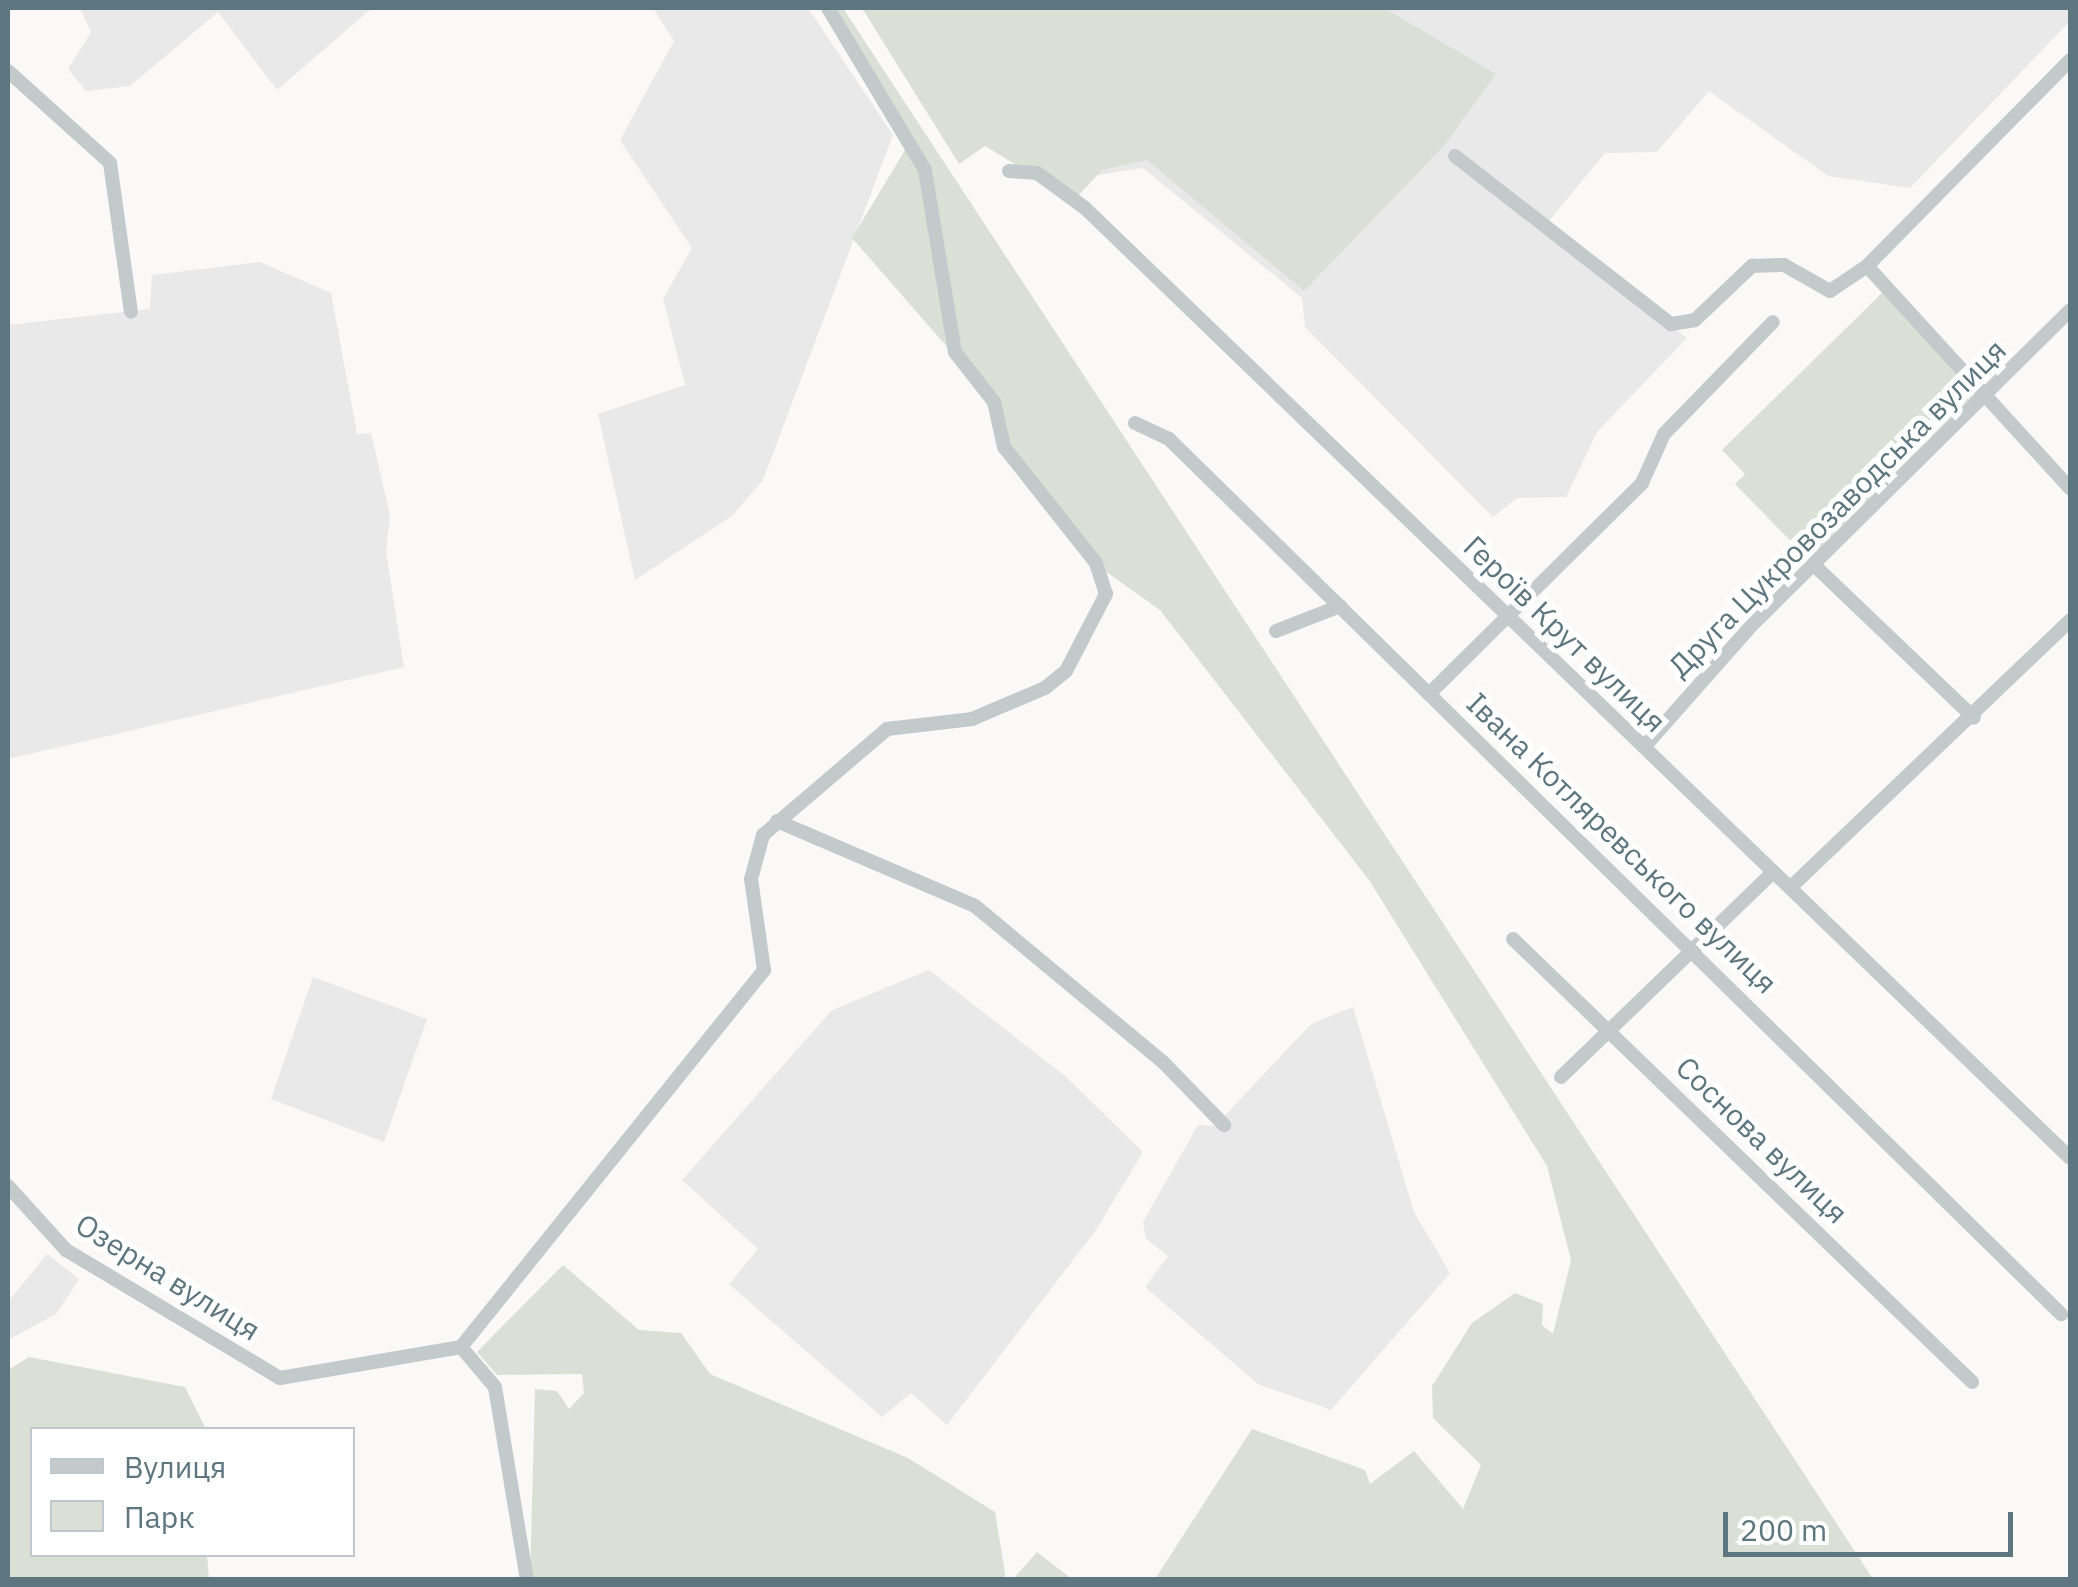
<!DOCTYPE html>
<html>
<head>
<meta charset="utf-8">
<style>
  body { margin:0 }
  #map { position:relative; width:2078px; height:1587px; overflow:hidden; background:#faf9f7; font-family:"IBM Plex Sans",sans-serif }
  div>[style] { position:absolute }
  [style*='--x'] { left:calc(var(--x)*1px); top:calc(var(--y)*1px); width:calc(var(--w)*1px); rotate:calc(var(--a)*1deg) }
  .built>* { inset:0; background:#e8e9e8 }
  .green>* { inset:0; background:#dbe0d6 }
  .minor>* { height:14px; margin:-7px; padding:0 7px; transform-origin:7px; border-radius:7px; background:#c2cacc }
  span { translate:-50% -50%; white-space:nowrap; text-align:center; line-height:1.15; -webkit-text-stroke:10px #fff; paint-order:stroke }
  .street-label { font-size:30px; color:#5e767f }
  .frame { position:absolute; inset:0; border:10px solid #5e767f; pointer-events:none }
  .legend { position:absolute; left:30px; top:1427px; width:325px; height:130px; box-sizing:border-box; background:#fff; border:2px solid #bfc8cc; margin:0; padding:12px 18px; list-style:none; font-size:30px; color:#5e767f }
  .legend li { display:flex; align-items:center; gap:20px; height:50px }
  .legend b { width:50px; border:2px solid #bfc8cc }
  .scale { position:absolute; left:1723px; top:1512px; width:290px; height:45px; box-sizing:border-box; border:5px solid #5e767f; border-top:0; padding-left:12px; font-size:30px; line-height:35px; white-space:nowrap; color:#5e767f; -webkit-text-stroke:8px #fff; paint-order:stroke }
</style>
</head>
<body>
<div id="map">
  <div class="built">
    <div style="clip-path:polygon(80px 8px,372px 8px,277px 90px,218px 12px,130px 86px,86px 91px,68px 69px,91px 32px)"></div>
    <div style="clip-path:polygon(653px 8px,808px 8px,893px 135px,763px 480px,733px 515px,635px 580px,598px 414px,685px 385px,663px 299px,692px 248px,620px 140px,674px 41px)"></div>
    <div style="clip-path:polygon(899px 8px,2070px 8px,2070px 21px,1910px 188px,1828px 176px,1709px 91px,1657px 152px,1605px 153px,1544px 227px,1687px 338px,1597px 432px,1566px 497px,1517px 498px,1493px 517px,1305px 327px,1302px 298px,1143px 168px,1080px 178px)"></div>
    <div style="clip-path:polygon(260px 262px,331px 293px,357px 434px,371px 433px,390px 515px,386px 552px,404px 667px,8px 759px,8px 325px,150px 309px,152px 275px)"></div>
    <div style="clip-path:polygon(929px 970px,1064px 1075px,1143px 1152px,1096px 1230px,947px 1425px,911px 1393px,882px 1417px,729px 1284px,758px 1249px,682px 1180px,832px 1010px)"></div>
    <div style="clip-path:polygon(313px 977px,427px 1019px,384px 1142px,271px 1099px)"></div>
    <div style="clip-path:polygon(1353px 1007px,1414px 1212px,1450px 1273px,1331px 1410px,1258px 1384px,1145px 1287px,1168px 1256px,1146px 1239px,1143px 1222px,1198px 1125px,1215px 1126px,1311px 1024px)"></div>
    <div style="clip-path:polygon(47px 1254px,79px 1279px,56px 1314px,8px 1340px,8px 1302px)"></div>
  </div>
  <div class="green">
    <div style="clip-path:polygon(828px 8px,843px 8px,1873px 1579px,1155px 1579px,1252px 1429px,1365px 1470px,1370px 1484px,1414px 1451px,1463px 1509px,1481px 1465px,1433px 1418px,1432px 1386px,1472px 1323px,1515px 1293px,1543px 1304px,1542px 1325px,1553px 1334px,1571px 1260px,1547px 1166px,1369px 880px,1160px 610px,1102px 569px,1004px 447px,996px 403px,852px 238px,911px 140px)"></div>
    <div style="clip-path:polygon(862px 8px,1384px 8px,1496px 74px,1443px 147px,1304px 291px,1147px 160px,1102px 170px,1074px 200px,985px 146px,959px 164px)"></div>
    <div style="clip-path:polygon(1886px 289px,1989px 394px,1814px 565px,1735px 484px,1745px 474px,1722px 450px)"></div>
    <div style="clip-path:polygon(563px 1265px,639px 1330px,681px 1333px,710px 1374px,908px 1458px,995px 1512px,1006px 1579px,530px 1579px,535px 1389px,557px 1391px,569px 1409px,584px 1393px,582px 1374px,497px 1375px,477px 1352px)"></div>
    <div style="clip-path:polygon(29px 1357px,185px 1387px,206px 1429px,32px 1430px,32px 1554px,207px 1555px,209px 1579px,8px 1579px,8px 1370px)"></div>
    <div style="clip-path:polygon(1037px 1552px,1072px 1579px,1013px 1579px)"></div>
  </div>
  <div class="minor">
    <div style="--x:8;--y:71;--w:137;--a:42"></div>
    <div style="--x:110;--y:163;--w:150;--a:82"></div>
    <div style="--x:1455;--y:156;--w:274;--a:37.9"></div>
    <div style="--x:1671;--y:324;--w:24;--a:-9"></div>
    <div style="--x:1695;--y:320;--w:79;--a:-43.5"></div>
    <div style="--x:1752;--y:266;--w:32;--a:-2"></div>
    <div style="--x:1784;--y:265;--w:53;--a:29.5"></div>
    <div style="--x:1830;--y:291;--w:45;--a:-34"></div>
    <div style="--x:1867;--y:266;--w:289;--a:-45.4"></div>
    <div style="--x:1009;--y:171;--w:28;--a:4"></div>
    <div style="--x:1037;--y:173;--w:59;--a:36.1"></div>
    <div style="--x:1085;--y:208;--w:1368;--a:43.96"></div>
    <div style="--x:1867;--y:266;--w:301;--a:47.6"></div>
    <div style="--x:1135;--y:423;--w:38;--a:25"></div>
    <div style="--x:1169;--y:439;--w:1250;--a:44.45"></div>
    <div style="--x:1814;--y:565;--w:221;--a:43.7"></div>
    <div style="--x:1276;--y:631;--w:69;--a:-21.3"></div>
    <div style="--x:1429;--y:694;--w:300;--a:-44.7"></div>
    <div style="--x:1642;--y:483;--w:54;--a:-65.8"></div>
    <div style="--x:1664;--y:434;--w:156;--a:-45.8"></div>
    <div style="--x:1644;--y:747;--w:164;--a:-48.5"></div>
    <div style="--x:1753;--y:624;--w:446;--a:-44.7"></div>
    <div style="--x:777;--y:821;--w:215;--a:23.2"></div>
    <div style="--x:975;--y:906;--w:244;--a:39.7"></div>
    <div style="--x:1163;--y:1062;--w:88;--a:45.9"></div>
    <div style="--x:1791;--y:887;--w:386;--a:-43.7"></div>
    <div style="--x:1513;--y:939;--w:638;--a:43.98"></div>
    <div style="--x:1561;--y:1077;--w:295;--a:-44"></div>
    <div style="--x:8;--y:1186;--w:86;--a:47.8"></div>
    <div style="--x:66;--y:1250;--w:249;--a:30.9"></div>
    <div style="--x:280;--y:1378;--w:184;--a:-9.7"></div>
    <div style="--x:461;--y:1347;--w:52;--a:49.6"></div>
    <div style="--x:495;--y:1387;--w:196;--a:80.6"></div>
    <div style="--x:461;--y:1347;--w:484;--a:-51.2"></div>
    <div style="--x:764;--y:970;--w:92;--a:-98.1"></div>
    <div style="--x:751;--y:879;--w:46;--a:-74.7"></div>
    <div style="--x:763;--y:835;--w:163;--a:-40.5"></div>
    <div style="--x:887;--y:729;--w:86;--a:-6.7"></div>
    <div style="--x:972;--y:719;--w:79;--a:-23"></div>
    <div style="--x:1045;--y:688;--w:27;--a:-39"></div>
    <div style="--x:1066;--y:671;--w:87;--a:-62.5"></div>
    <div style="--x:1106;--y:594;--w:33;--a:-108"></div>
    <div style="--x:1096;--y:563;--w:148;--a:-128.4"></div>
    <div style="--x:1004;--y:447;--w:46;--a:-102.5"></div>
    <div style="--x:994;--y:402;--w:63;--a:-128"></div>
    <div style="--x:955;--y:352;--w:184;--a:-99.4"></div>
    <div style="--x:925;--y:170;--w:189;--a:-120.9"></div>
  </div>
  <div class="street-label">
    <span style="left:1837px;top:508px;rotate:-45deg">Друга Цукровозаводська вулиця</span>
    <span style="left:1565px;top:634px;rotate:44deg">Героїв Крут вулиця</span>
    <span style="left:1622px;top:843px;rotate:44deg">Івана Котляревського вулиця</span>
    <span style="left:1762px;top:1140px;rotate:44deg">Соснова вулиця</span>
    <span style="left:168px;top:1277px;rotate:32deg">Озерна вулиця</span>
  </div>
  <div class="frame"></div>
  <ul class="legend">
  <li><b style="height:12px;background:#c2cacc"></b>Вулиця</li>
  <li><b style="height:28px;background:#dbe0d6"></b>Парк</li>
  </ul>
  <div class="scale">200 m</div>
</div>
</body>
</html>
